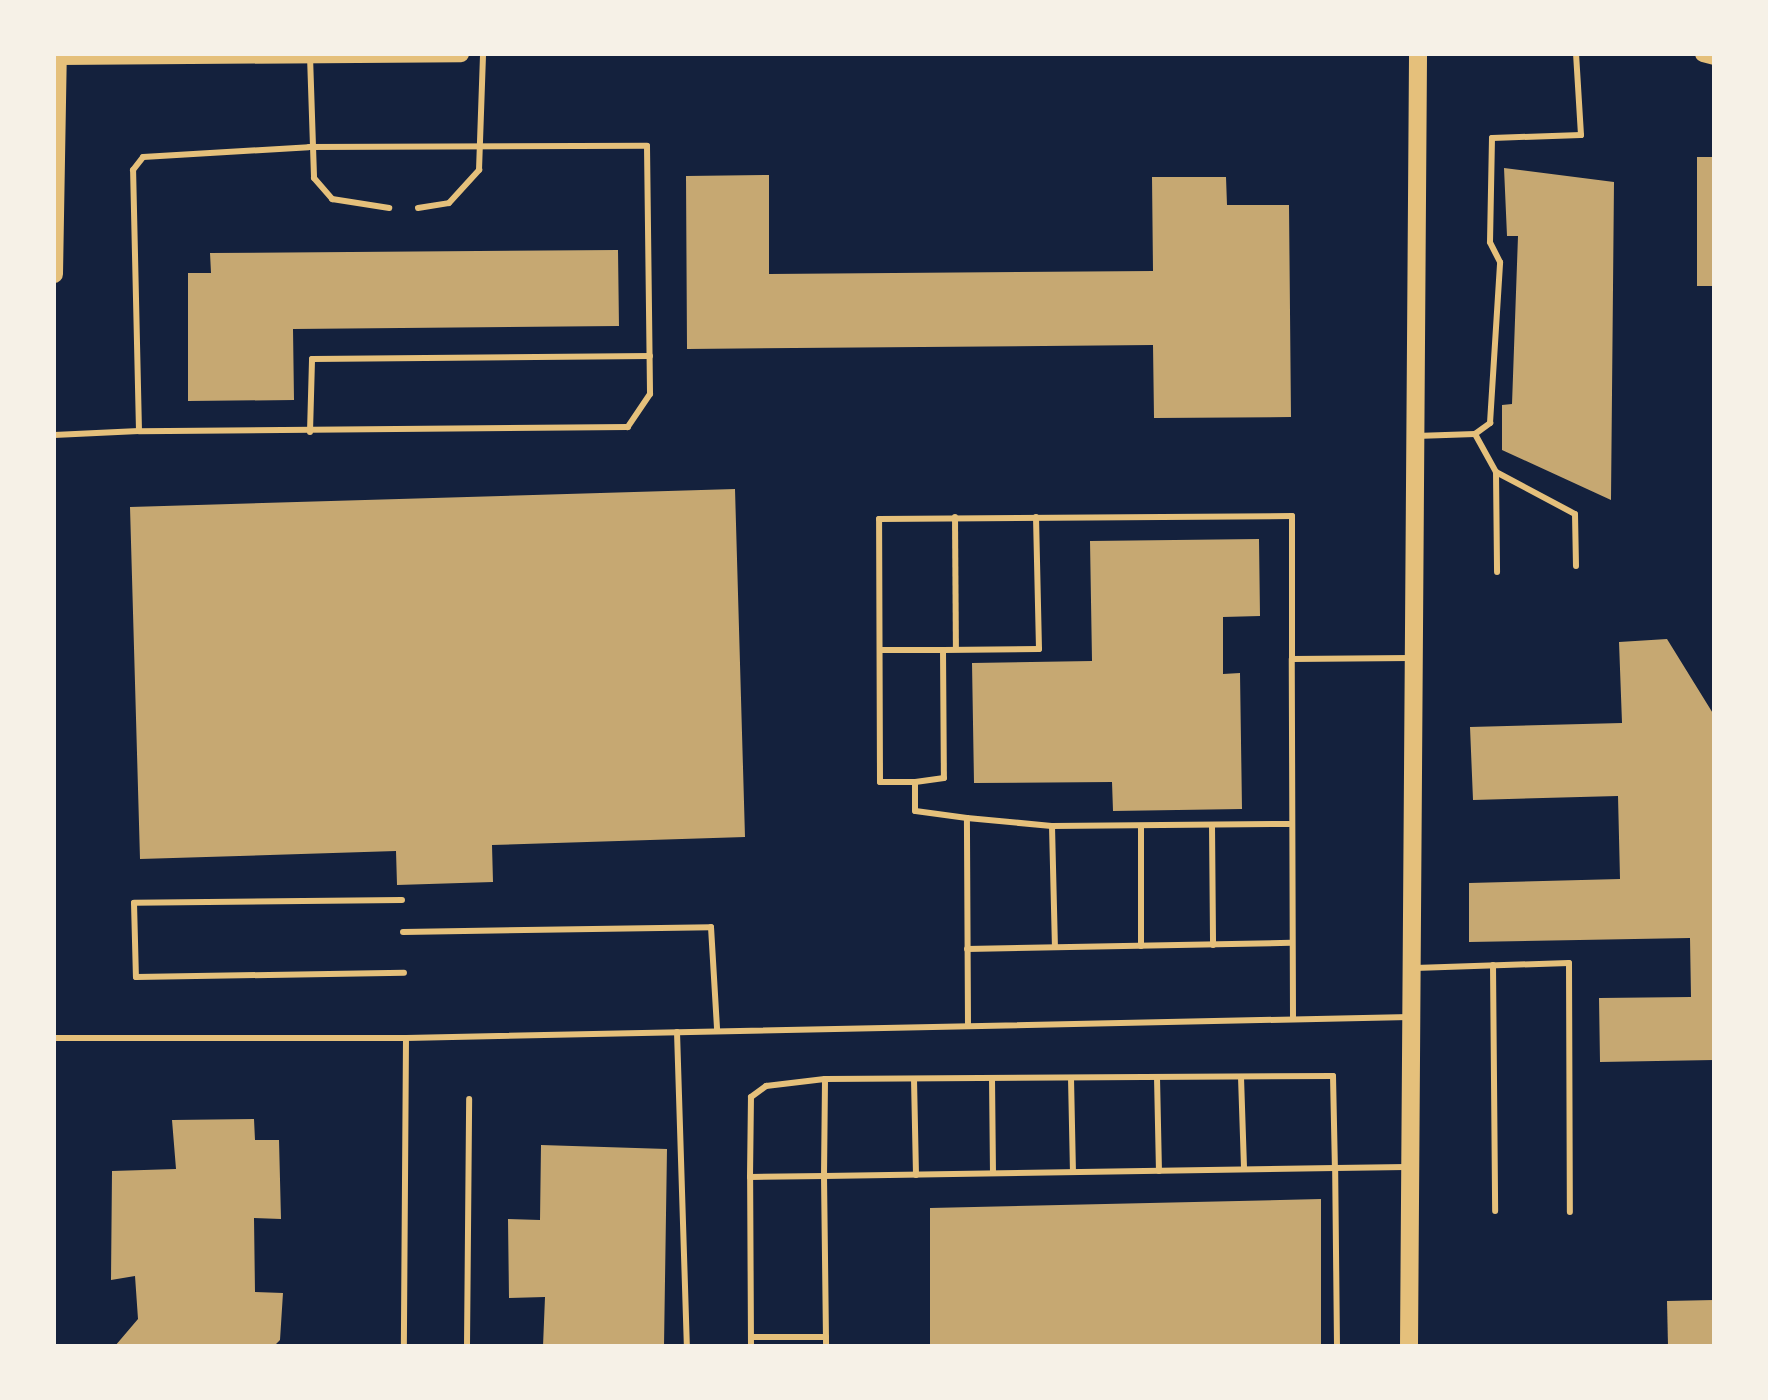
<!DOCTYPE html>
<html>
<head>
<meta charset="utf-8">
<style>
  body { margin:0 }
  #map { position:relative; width:1768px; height:1400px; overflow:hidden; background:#14213d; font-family:"PT Sans",sans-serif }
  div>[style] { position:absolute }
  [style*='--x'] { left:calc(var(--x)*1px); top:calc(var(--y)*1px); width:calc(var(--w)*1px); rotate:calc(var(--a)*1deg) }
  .building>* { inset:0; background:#c6a872 }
  .service>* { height:6px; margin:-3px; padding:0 3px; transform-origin:3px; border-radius:3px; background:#e5c07b }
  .secondary>* { height:16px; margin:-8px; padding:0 8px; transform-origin:8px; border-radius:8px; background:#e5c07b }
  .primary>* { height:18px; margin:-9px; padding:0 9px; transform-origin:9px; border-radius:9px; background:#e5c07b }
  span { translate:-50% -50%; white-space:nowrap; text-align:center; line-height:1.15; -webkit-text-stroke:8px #f6f1e7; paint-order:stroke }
  .frame { position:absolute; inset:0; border:56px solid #f6f1e7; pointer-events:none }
</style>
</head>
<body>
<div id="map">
  <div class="building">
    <div style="clip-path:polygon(1697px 157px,1714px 157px,1714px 286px,1697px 286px)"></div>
    <div style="clip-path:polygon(1504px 168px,1614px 182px,1611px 500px,1502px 450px,1502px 405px,1512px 404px,1518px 236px,1507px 236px)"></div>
    <div style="clip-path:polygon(769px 175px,769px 274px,1153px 271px,1152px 177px,1226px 177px,1227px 205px,1289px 205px,1291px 417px,1154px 418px,1153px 345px,687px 349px,686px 176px)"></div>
    <div style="clip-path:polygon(618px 250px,619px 326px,293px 329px,294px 400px,188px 401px,188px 273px,211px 273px,210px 253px)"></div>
    <div style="clip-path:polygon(735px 489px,745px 837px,492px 845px,493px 882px,397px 885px,396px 851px,140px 859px,130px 507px)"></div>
    <div style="clip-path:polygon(1259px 539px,1260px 616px,1223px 617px,1223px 674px,1240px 673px,1242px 809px,1113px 811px,1112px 782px,974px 783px,972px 663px,1092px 661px,1090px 541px)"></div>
    <div style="clip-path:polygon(1667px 639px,1714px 715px,1714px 1060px,1600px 1062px,1599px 998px,1691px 997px,1690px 938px,1469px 942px,1469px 883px,1620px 879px,1618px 796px,1473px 800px,1470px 727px,1622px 723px,1619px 642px)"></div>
    <div style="clip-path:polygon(254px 1119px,255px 1140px,279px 1140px,281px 1219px,254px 1218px,255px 1292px,283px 1293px,280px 1340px,274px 1346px,115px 1346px,138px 1319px,135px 1276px,111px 1280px,112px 1171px,176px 1169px,172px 1120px)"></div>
    <div style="clip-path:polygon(541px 1145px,667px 1149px,664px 1346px,543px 1346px,545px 1297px,509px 1298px,508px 1219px,540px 1220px)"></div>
    <div style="clip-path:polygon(1321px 1199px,1321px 1346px,930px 1346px,930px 1208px)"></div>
    <div style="clip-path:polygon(1714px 1300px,1714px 1346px,1668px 1346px,1667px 1301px)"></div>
  </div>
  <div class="service">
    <div style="--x:310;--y:56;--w:122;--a:88.1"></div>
    <div style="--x:314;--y:178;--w:28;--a:49"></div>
    <div style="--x:332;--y:199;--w:58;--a:9"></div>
    <div style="--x:418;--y:208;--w:31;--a:-9"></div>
    <div style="--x:449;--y:203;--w:45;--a:-47.7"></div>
    <div style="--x:479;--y:170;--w:116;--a:-88"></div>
    <div style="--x:310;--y:432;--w:73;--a:-88.4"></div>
    <div style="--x:312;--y:359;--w:338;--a:-0.5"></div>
    <div style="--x:1475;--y:434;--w:43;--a:61.1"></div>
    <div style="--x:1496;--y:472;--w:100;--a:89.4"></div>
    <div style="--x:54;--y:435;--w:85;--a:-2.7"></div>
    <div style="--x:139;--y:431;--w:261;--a:-91.3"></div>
    <div style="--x:133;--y:170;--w:16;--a:-52"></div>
    <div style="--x:143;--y:157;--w:166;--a:-3.4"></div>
    <div style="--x:309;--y:147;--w:338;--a:-0.2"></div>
    <div style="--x:647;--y:146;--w:248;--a:89.3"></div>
    <div style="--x:650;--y:394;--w:40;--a:124"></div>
    <div style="--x:628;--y:427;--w:489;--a:179.5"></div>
    <div style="--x:1416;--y:436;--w:59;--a:-1.9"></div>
    <div style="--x:1475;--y:434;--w:19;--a:-36"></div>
    <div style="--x:1490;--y:423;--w:161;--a:-86.4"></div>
    <div style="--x:1500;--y:262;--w:22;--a:-117"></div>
    <div style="--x:1490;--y:242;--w:104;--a:-88.9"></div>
    <div style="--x:1492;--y:138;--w:89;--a:-1.9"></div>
    <div style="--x:1581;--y:135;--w:81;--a:-93.5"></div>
    <div style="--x:1496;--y:472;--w:89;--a:28"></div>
    <div style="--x:1575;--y:514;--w:52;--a:88.9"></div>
    <div style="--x:955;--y:517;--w:132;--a:89.6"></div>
    <div style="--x:880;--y:650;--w:63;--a:0"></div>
    <div style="--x:943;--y:650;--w:128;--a:89.6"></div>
    <div style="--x:944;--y:778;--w:29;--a:172"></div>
    <div style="--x:943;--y:650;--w:96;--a:-0.6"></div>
    <div style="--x:1039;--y:649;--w:132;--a:-91.3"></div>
    <div style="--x:967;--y:818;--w:52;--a:-172.3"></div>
    <div style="--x:915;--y:811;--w:29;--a:-90"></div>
    <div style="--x:915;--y:782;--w:35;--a:180"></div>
    <div style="--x:880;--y:782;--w:263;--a:-90.2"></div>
    <div style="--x:879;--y:519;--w:413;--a:-0.4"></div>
    <div style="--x:1292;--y:516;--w:143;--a:90"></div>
    <div style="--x:1212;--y:825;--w:120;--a:89.5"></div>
    <div style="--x:1052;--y:826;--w:120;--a:88.6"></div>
    <div style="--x:1141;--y:826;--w:120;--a:90"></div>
    <div style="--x:402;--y:900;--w:268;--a:179.4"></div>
    <div style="--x:134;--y:903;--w:74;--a:88.5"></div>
    <div style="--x:136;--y:977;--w:268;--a:-0.9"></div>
    <div style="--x:403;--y:932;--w:308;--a:-0.9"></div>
    <div style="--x:711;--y:927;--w:102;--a:86.6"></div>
    <div style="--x:967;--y:949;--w:324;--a:-1.1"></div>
    <div style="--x:1493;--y:965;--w:246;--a:89.5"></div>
    <div style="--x:1415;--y:968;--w:154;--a:-1.9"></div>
    <div style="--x:1569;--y:963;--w:249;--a:89.8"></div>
    <div style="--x:1293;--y:1018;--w:359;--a:-90.2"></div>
    <div style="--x:1292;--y:659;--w:118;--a:-0.5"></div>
    <div style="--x:968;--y:1026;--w:208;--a:-90.3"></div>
    <div style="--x:967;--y:818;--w:85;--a:5.4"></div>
    <div style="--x:1052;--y:826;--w:237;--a:-0.5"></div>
    <div style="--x:677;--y:1032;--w:314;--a:88.2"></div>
    <div style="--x:54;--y:1038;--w:352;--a:0"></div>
    <div style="--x:406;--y:1038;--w:308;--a:90.4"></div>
    <div style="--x:406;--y:1038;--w:1004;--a:-1.2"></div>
    <div style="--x:1157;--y:1077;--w:94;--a:88.8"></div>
    <div style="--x:1241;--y:1077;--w:92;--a:88.1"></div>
    <div style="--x:992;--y:1078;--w:95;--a:89.4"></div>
    <div style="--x:1071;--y:1078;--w:94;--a:88.8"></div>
    <div style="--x:914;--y:1079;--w:96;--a:88.8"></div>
    <div style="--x:750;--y:1177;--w:80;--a:-89.3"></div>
    <div style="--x:751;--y:1097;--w:19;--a:-36"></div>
    <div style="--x:766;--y:1086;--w:59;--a:-6.8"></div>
    <div style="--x:825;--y:1079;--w:508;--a:-0.34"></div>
    <div style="--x:1333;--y:1076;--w:92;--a:88.8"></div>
    <div style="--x:1335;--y:1168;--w:511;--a:179.1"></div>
    <div style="--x:824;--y:1176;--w:170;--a:89.3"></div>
    <div style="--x:751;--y:1337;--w:75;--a:0"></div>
    <div style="--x:467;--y:1346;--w:247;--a:-89.5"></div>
    <div style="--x:751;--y:1346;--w:169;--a:-90.3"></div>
    <div style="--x:750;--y:1177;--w:74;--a:-0.8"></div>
    <div style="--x:824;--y:1176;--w:97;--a:-89.4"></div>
    <div style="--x:1337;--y:1346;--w:178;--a:-90.6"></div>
    <div style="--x:1335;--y:1168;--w:71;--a:-0.8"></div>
  </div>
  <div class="secondary">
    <div style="--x:1703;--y:54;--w:11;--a:15"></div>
    <div style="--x:58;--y:57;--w:403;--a:-0.4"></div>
  </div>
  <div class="primary">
    <div style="--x:54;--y:274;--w:220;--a:-89"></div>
    <div style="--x:1409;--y:1346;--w:1292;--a:-89.6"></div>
  </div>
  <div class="frame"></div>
</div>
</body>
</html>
